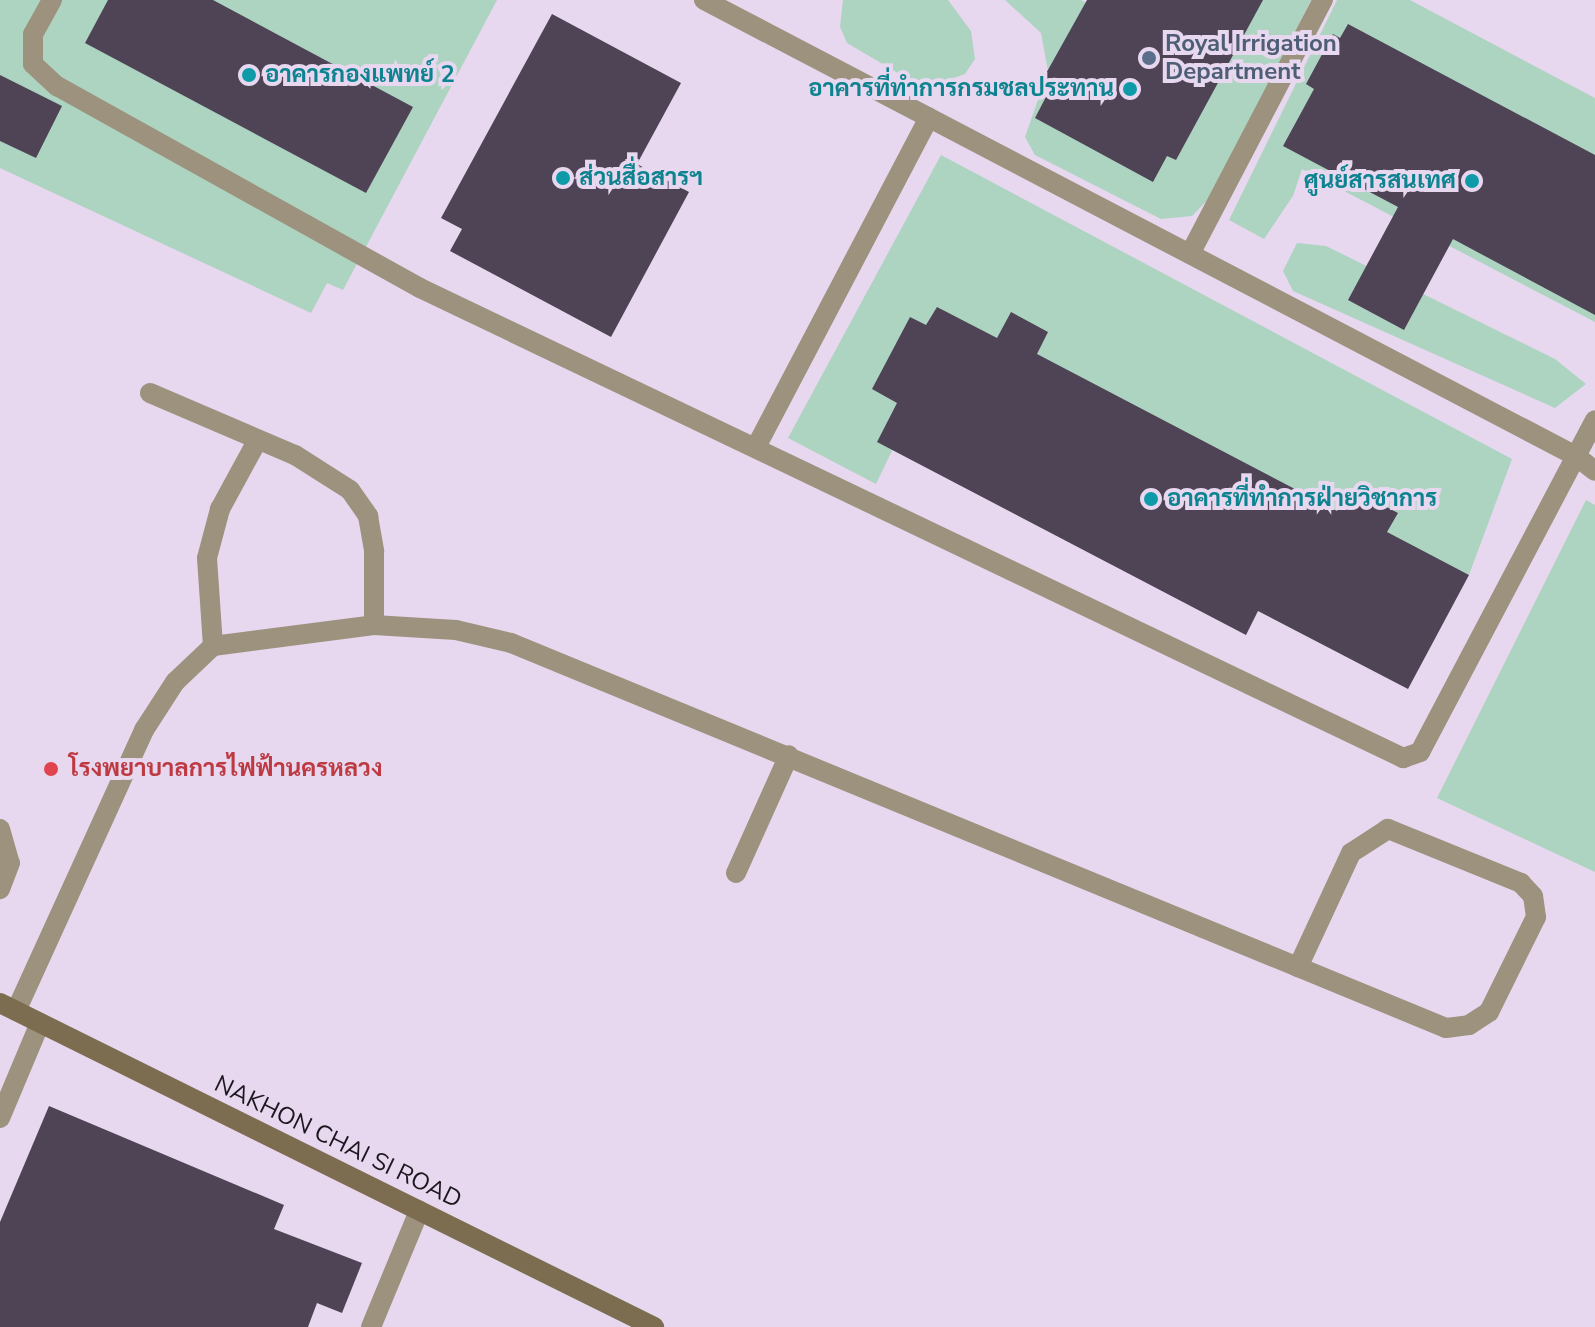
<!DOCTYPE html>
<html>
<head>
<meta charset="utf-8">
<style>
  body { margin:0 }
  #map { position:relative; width:1595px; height:1327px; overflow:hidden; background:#e7d8ef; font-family:"Nunito Sans",Sarabun,sans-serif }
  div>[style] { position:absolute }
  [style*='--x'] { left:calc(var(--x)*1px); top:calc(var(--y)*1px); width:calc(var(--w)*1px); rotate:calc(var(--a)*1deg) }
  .green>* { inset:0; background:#add3c1 }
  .building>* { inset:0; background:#4f4356 }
  .lane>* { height:20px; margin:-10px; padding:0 10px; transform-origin:10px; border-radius:10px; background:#9d927e }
  .street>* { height:20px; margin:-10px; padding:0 10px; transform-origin:10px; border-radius:10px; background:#9d927e }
  .secondary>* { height:20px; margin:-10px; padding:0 10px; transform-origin:10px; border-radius:10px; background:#7d6d50 }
  .dots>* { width:22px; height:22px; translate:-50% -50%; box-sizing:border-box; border:4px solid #e7d8ef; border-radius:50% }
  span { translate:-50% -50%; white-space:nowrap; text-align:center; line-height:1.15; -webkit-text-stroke:8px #e7d8ef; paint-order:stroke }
  .service-label { font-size:24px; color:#4e5e75; font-weight:700 }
  .left { translate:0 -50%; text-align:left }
  .culture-label { font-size:24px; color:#0d838f; font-weight:700 }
  .right { translate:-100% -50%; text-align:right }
  .health-label { font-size:24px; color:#be3a42; font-weight:700 }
  .street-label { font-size:24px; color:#1c171f }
</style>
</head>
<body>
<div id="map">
  <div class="green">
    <div style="clip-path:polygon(0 0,497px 0,343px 290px,327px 283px,311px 313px,0 168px)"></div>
    <div style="clip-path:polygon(843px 0,948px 0,971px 31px,975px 59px,965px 74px,937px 84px,915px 83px,847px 43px,840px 27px)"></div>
    <div style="clip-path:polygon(1005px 0,1081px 0,1192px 62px,1234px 0,1311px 0,1214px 193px,1192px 216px,1161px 219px,1035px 155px,1025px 137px,1048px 71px,1041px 33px)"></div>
    <div style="clip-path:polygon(1337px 0,1410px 0,1595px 98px,1595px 322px,1302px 169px,1293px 196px,1264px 239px,1229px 220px)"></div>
    <div style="clip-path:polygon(941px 155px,1512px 459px,1469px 575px,947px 336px,876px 484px,788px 438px)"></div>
    <div style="clip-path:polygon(1297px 243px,1326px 246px,1555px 359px,1586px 384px,1555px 408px,1293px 291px,1283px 271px)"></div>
    <div style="clip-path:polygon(1586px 500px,1595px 505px,1595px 872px,1437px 798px)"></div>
  </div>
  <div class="building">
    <div style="clip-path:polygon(108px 0,213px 0,413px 107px,366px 193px,85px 43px)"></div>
    <div style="clip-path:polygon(1087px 0,1263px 0,1176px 160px,1167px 156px,1153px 182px,1035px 118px,1049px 91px,1039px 86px)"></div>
    <div style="clip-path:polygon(552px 14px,681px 83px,637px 164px,689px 192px,611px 337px,450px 251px,462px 229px,441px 218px)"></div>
    <div style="clip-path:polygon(1348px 24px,1595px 155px,1595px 315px,1453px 239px,1404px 330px,1348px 300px,1398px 207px,1283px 146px,1314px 89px,1306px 84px,1333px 34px,1340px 38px)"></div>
    <div style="clip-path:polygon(0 75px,62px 106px,36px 158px,0 141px)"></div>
    <div style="clip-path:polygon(937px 307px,997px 338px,1011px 312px,1048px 332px,1037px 354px,1337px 511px,1350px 488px,1398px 513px,1387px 532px,1469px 575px,1408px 689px,1258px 611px,1246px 635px,877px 442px,897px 403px,872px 389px,910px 317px,926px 325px)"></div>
    <div style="clip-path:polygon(49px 1106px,284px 1205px,274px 1229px,362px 1263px,342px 1313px,317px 1303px,308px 1327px,0 1327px,0 1222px)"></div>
  </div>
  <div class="lane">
    <div style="--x:52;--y:0;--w:39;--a:119"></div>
    <div style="--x:33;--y:34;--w:30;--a:90"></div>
    <div style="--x:33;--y:64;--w:33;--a:43"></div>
    <div style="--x:57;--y:86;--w:415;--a:29.1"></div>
    <div style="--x:420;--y:288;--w:1090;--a:25.55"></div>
    <div style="--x:1403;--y:758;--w:18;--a:-19"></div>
    <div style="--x:1420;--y:752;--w:375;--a:-62.2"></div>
    <div style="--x:704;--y:0;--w:984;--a:27.61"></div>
    <div style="--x:1576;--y:456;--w:24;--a:38"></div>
    <div style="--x:1190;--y:254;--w:287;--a:-62.4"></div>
    <div style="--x:150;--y:393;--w:158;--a:23.2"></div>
    <div style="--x:295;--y:455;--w:65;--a:32.5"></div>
    <div style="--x:350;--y:490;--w:32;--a:55"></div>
    <div style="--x:368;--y:516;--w:36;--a:80"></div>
    <div style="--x:374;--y:551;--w:74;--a:90"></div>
    <div style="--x:756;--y:447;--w:372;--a:-62.3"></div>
    <div style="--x:213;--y:646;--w:88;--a:-93.9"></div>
    <div style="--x:207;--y:558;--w:51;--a:-75.1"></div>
    <div style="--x:220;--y:509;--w:75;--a:-61.4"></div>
    <div style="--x:0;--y:829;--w:35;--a:74"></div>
    <div style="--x:10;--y:863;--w:28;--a:111"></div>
    <div style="--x:736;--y:873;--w:129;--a:-65.8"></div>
    <div style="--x:16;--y:1011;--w:309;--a:-65.5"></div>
    <div style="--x:144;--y:730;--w:57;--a:-57.1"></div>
    <div style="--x:175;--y:682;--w:52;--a:-43.5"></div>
    <div style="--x:213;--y:646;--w:162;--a:-7.4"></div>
    <div style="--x:374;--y:625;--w:82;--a:3.5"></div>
    <div style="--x:456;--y:630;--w:57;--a:13.3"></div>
    <div style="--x:511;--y:643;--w:1011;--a:22.38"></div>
    <div style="--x:1446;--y:1028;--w:23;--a:-7"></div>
    <div style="--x:1469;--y:1025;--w:24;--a:-33"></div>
    <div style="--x:1489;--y:1012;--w:106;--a:-63.7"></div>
    <div style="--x:1536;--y:917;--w:21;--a:-98"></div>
    <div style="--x:1533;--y:896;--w:18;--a:-133"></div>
    <div style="--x:1521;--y:883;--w:144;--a:-157.9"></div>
    <div style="--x:1388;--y:829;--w:44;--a:147"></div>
    <div style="--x:1351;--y:853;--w:126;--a:114.9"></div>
    <div style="--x:0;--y:1118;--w:103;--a:-67.2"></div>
  </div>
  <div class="street">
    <div style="--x:371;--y:1327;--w:126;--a:-67.5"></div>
  </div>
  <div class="secondary">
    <div style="--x:0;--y:1003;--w:730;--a:26.35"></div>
  </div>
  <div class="dots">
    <div style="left:1149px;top:58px;background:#5c6f8a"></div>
    <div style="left:249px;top:75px;background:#0f9aa8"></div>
    <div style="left:1130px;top:89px;background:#0f9aa8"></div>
    <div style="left:563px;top:178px;background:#0f9aa8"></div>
    <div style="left:1472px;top:181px;background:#0f9aa8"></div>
    <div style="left:1151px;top:499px;background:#0f9aa8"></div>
    <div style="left:51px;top:769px;background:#e0444e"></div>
  </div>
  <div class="service-label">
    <span class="left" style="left:1165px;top:58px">Royal Irrigation<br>Department</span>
  </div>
  <div class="culture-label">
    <span class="left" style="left:265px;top:75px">อาคารกองแพทย์ 2</span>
    <span class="right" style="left:1114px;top:89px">อาคารที่ทำการกรมชลประทาน</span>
    <span class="left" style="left:579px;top:178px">ส่วนสื่อสารฯ</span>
    <span class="right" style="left:1456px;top:181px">ศูนย์สารสนเทศ</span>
    <span class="left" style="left:1167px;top:499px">อาคารที่ทำการฝ่ายวิชาการ</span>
  </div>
  <div class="health-label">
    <span class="left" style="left:69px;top:769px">โรงพยาบาลการไฟฟ้านครหลวง</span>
  </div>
  <div class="street-label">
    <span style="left:338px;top:1142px;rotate:26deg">NAKHON CHAI SI ROAD</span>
  </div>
</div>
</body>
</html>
